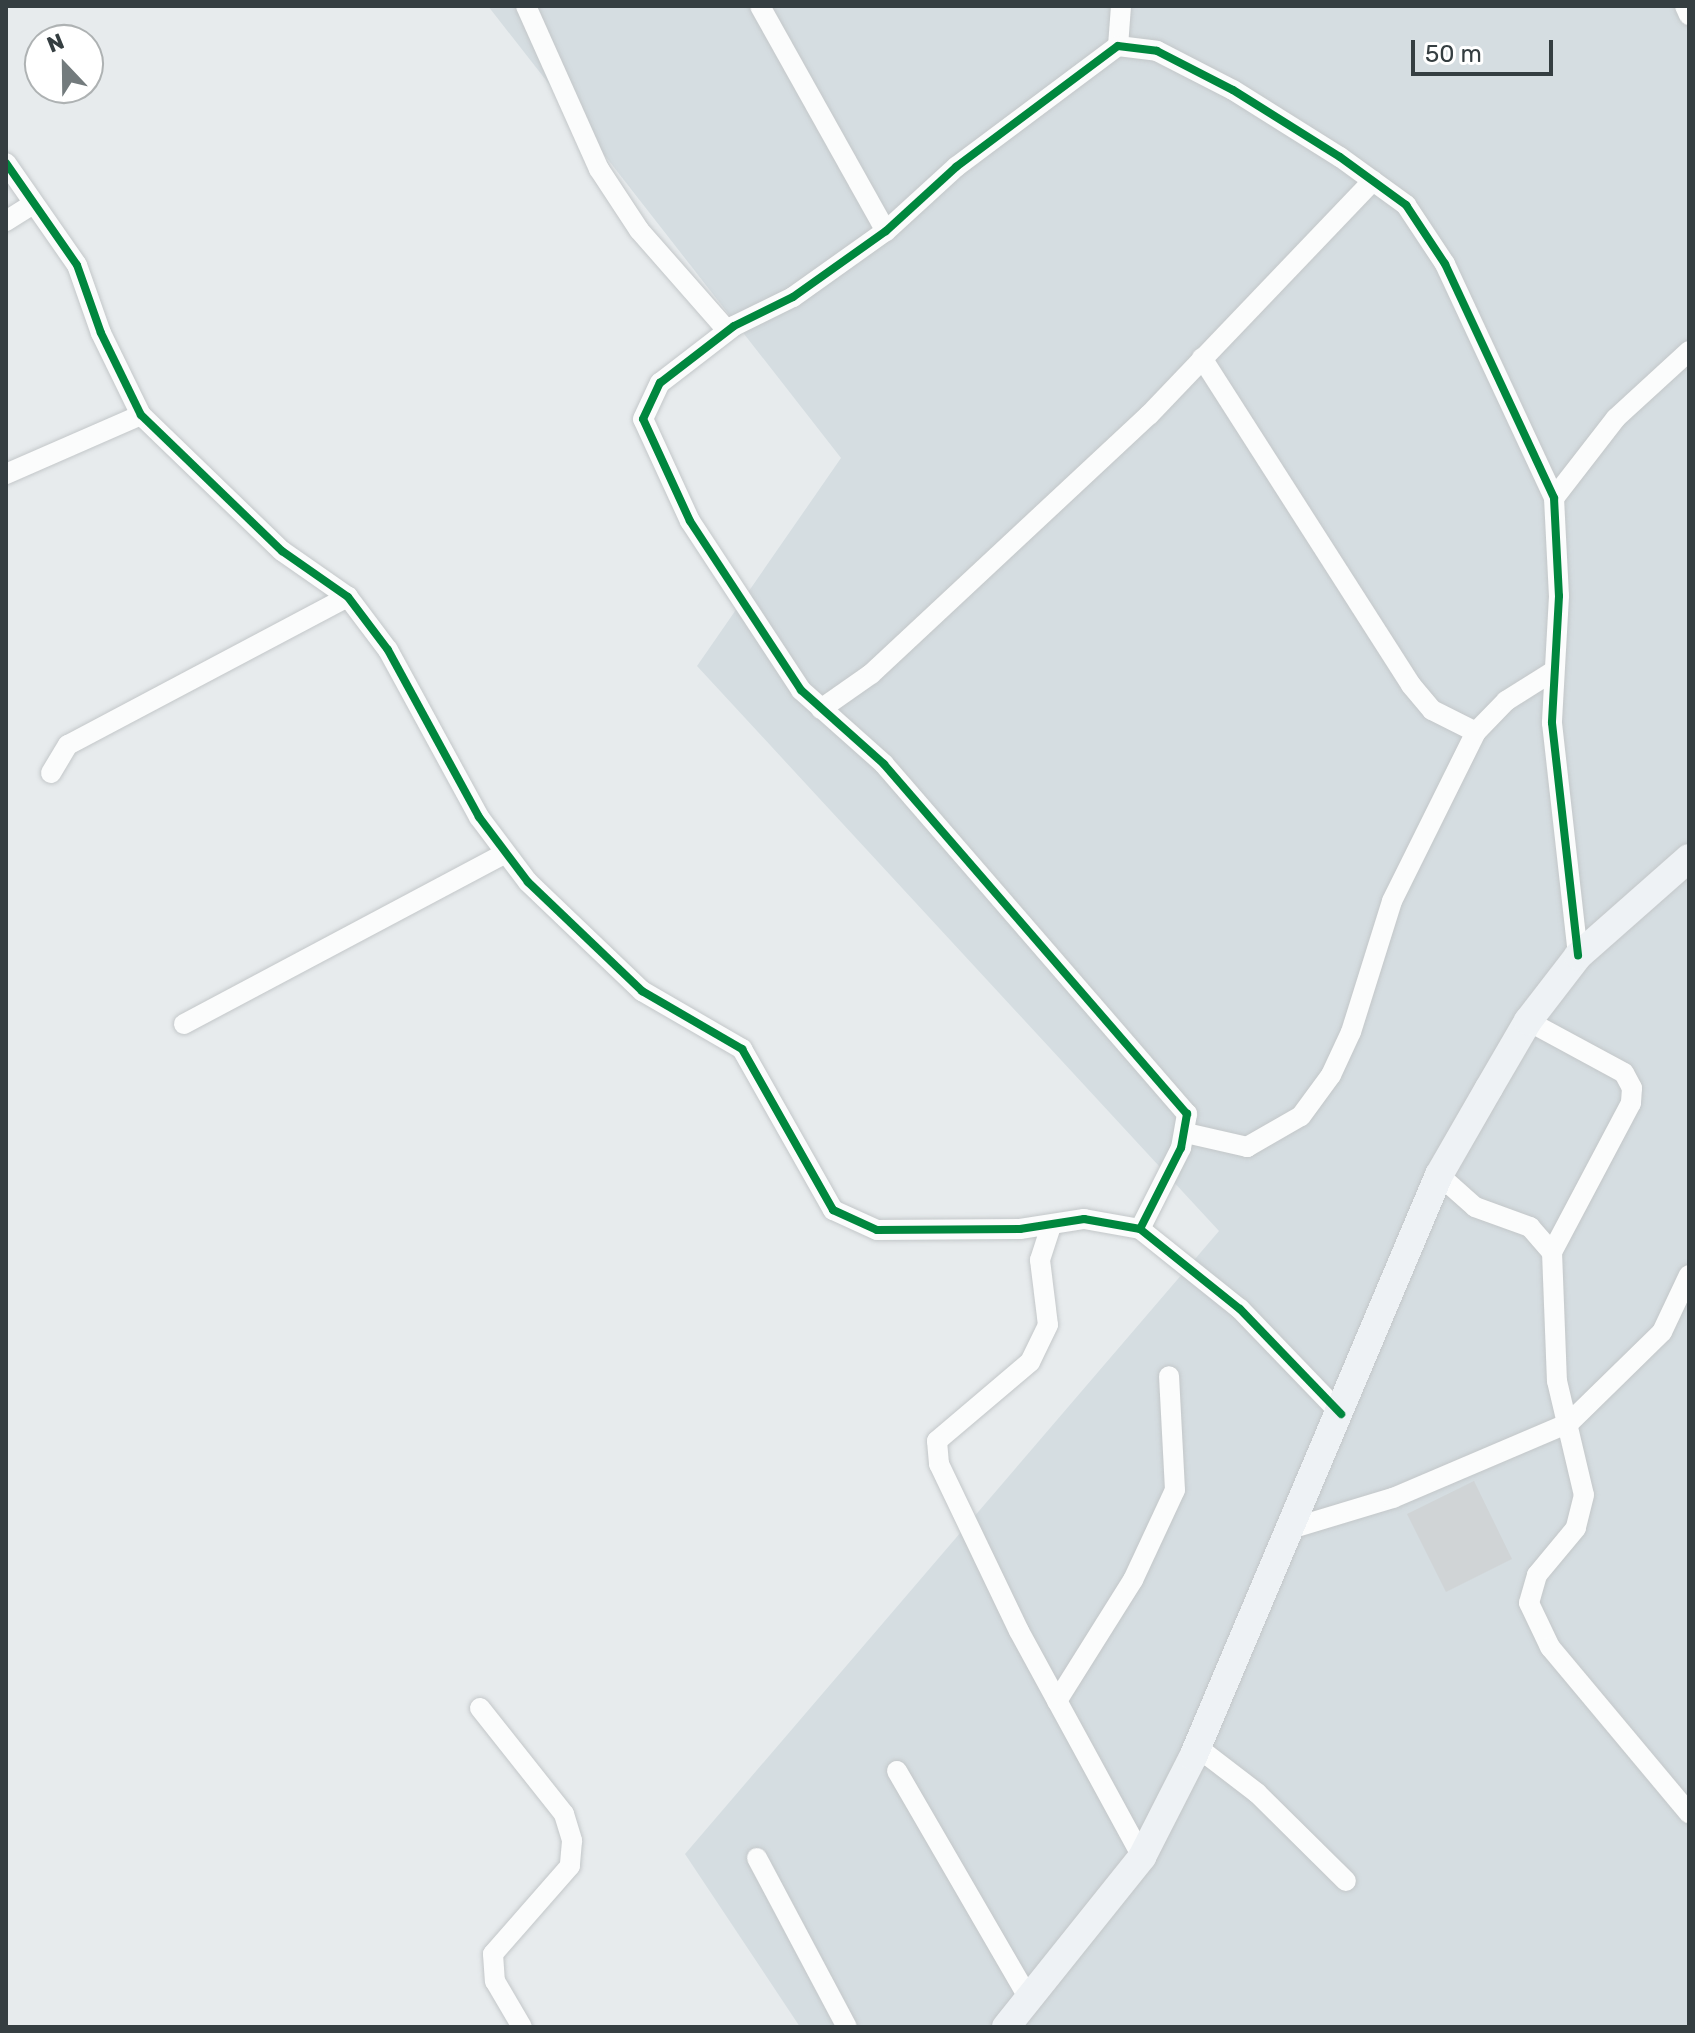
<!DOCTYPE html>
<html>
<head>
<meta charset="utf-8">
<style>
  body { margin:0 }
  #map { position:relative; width:1695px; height:2033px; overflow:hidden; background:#e7ebed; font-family:Rubik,sans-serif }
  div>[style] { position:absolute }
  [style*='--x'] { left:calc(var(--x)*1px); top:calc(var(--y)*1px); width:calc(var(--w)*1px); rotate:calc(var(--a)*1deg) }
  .residential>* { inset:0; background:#d5dde1 }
  .building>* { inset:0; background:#d0d4d6 }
  .roads { filter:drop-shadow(0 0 2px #c3c7c9) drop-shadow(0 0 2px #c3c7c9) }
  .street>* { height:20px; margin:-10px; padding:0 10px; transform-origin:10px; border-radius:10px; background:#fbfcfc }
  .secondary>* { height:28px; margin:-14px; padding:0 14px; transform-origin:14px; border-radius:14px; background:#eef2f5 }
  .cycleway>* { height:8px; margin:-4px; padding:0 4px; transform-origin:4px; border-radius:4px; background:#00873e }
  span { translate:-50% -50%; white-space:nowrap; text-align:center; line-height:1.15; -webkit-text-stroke:8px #fff; paint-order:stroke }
  .frame { position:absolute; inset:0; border:8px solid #353e41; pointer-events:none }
  .north { position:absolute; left:24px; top:24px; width:80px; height:80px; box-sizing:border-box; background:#fff; border:2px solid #aeb2b3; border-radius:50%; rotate:338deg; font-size:22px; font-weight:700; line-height:32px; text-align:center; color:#353e41 }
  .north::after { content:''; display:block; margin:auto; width:28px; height:36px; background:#737b7d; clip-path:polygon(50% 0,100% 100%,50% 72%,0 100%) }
  .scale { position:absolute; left:1411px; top:40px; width:142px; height:36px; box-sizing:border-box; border:4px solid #353e41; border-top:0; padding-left:10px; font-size:24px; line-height:28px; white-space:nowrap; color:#353e41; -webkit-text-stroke:6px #fff; paint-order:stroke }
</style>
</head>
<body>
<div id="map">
  <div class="residential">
    <div style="clip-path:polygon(488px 6px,1689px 6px,1689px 2027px,800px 2027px,685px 1854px,1219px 1231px,697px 666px,841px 458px)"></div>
  </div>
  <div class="building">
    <div style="clip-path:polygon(1474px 1481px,1512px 1559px,1446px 1592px,1407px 1514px)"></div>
  </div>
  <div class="roads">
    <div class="street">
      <div style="--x:526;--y:6;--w:179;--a:65.9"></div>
      <div style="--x:599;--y:169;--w:73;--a:56.7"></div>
      <div style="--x:639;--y:230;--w:133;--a:48.7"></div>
      <div style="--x:760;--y:6;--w:258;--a:60.8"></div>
      <div style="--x:1685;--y:6;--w:10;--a:66"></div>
      <div style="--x:1118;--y:46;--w:40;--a:-85.7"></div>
      <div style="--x:6;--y:163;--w:124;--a:55.2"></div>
      <div style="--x:77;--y:265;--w:72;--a:70.6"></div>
      <div style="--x:101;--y:333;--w:91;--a:64"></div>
      <div style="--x:141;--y:415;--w:196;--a:44"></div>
      <div style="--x:282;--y:551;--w:80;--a:34.9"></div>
      <div style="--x:348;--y:597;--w:66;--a:53"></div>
      <div style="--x:388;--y:650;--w:190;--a:61.4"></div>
      <div style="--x:479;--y:817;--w:81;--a:53"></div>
      <div style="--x:528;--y:882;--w:158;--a:43.7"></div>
      <div style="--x:642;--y:991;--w:116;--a:30.1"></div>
      <div style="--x:742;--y:1049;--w:185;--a:60.5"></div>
      <div style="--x:833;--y:1210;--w:48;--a:24.4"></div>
      <div style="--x:877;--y:1230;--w:143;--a:-0.4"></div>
      <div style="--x:1020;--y:1229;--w:65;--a:-8.9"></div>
      <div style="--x:1084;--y:1219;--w:57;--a:10.1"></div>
      <div style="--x:1140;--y:1229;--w:128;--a:38.7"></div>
      <div style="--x:1240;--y:1309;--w:146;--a:46.1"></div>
      <div style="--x:6;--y:221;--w:31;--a:-32"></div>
      <div style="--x:1202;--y:358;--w:388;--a:57.4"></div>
      <div style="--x:1411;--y:685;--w:33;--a:50"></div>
      <div style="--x:1432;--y:710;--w:49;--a:26.6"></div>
      <div style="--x:6;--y:474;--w:147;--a:-23.6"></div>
      <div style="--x:1554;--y:498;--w:101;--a:-52.2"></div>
      <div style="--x:1616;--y:418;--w:99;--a:-42.5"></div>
      <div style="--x:821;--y:709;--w:61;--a:-35"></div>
      <div style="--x:871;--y:674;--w:380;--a:-43"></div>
      <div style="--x:1149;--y:415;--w:324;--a:-46.3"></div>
      <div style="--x:51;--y:773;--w:33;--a:-59"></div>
      <div style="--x:68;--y:745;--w:317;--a:-27.9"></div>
      <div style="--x:1528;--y:1021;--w:109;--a:28.4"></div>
      <div style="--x:1624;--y:1073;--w:17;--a:62"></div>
      <div style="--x:1632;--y:1088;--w:15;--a:94"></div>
      <div style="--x:1631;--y:1103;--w:169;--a:117.9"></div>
      <div style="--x:184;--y:1024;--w:362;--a:-28"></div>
      <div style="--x:1186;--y:1133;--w:63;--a:12.9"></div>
      <div style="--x:1247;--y:1147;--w:62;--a:-29.9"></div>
      <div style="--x:1301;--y:1116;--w:51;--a:-53.8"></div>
      <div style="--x:1331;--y:1075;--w:47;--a:-65.1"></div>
      <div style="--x:1351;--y:1032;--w:137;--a:-72.6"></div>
      <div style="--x:1392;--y:901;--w:189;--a:-63.6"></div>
      <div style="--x:1476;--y:732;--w:43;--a:-45.9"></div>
      <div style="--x:1506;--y:701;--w:54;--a:-32.2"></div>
      <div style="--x:1439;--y:1175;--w:48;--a:41.6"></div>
      <div style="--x:1475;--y:1207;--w:59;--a:20"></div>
      <div style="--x:1530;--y:1227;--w:33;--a:49"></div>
      <div style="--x:1552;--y:1252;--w:129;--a:87.8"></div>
      <div style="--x:1557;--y:1381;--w:117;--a:76.7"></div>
      <div style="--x:1584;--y:1495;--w:34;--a:104"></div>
      <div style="--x:1576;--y:1528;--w:61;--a:129.7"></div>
      <div style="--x:1537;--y:1575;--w:29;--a:106"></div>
      <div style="--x:1529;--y:1603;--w:49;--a:64.5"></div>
      <div style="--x:1550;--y:1647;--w:217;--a:50.1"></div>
      <div style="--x:1051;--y:1226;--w:36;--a:108"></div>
      <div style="--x:1040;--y:1260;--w:65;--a:83"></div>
      <div style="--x:1048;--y:1325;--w:41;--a:115.9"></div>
      <div style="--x:1030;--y:1362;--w:122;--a:139.7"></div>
      <div style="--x:937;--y:1441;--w:23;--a:85"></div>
      <div style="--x:939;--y:1464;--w:185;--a:64.4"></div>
      <div style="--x:1019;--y:1631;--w:257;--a:61.4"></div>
      <div style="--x:1140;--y:1229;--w:91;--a:-63.2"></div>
      <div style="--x:1181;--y:1148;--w:35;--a:-80"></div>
      <div style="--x:1187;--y:1114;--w:463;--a:-130.9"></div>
      <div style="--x:884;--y:764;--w:111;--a:-138.3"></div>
      <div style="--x:801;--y:690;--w:202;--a:-123.3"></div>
      <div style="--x:690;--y:521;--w:112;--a:-114.7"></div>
      <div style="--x:643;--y:419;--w:40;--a:-65"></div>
      <div style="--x:660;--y:383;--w:93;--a:-37.6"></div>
      <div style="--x:734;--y:326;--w:66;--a:-26.2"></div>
      <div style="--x:793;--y:297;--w:114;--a:-35.4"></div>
      <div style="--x:886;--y:231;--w:95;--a:-42.4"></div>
      <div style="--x:956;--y:167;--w:202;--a:-36.8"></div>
      <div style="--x:1118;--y:46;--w:39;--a:7"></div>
      <div style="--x:1157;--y:51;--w:85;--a:27.2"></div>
      <div style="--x:1233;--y:90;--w:126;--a:32.1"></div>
      <div style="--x:1340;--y:157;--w:82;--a:36"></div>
      <div style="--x:1406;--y:205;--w:71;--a:56.5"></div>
      <div style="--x:1445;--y:264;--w:258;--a:65"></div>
      <div style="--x:1554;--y:498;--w:98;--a:87.1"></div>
      <div style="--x:1559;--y:596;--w:127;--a:93.2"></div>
      <div style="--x:1552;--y:723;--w:234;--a:83.6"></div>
      <div style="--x:1290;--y:1529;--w:108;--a:-16.8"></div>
      <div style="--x:1393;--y:1498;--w:191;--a:-23.1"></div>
      <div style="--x:1569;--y:1423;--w:130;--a:-44.4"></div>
      <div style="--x:1662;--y:1332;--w:63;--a:-64.7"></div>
      <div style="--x:1057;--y:1701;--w:143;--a:-57.9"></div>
      <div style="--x:1133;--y:1580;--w:99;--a:-65"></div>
      <div style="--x:1175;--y:1490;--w:114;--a:-93"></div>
      <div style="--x:480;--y:1708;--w:135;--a:51.6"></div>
      <div style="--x:564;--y:1814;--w:28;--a:73"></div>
      <div style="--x:572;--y:1841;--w:25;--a:95"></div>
      <div style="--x:570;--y:1866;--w:117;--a:131.2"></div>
      <div style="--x:493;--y:1954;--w:27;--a:86"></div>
      <div style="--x:495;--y:1981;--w:53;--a:59.6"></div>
      <div style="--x:1197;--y:1747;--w:76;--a:37.5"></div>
      <div style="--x:1257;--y:1793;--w:125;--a:44.7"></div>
      <div style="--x:897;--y:1771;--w:265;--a:59.9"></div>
      <div style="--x:757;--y:1858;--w:191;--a:62"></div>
    </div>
    <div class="secondary">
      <div style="--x:1006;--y:2027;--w:218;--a:-51.3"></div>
      <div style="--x:1142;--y:1857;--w:112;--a:-63"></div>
      <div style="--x:1193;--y:1757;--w:632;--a:-67.09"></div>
      <div style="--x:1439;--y:1175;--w:100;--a:-60.1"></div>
      <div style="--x:1489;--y:1088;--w:78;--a:-59.8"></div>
      <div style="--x:1528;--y:1021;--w:82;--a:-52.4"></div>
      <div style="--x:1578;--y:956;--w:148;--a:-41.4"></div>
    </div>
  </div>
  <div class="cycleway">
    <div style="--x:6;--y:163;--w:124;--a:55.2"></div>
    <div style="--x:77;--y:265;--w:72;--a:70.6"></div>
    <div style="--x:101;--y:333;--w:91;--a:64"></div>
    <div style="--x:141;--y:415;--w:196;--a:44"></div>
    <div style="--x:282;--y:551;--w:80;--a:34.9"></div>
    <div style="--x:348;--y:597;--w:66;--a:53"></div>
    <div style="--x:388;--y:650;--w:190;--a:61.4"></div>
    <div style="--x:479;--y:817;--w:81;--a:53"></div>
    <div style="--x:528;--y:882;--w:158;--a:43.7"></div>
    <div style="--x:642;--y:991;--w:116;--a:30.1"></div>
    <div style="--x:742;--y:1049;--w:185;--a:60.5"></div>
    <div style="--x:833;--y:1210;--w:48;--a:24.4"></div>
    <div style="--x:877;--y:1230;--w:143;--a:-0.4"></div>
    <div style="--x:1020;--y:1229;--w:65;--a:-8.9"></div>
    <div style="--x:1084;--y:1219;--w:57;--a:10.1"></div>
    <div style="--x:1140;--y:1229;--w:128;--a:38.7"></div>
    <div style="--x:1240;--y:1309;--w:146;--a:46.1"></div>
    <div style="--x:1140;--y:1229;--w:91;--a:-63.2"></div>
    <div style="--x:1181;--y:1148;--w:35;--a:-80"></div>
    <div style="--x:1187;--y:1114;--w:463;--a:-130.9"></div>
    <div style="--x:884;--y:764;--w:111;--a:-138.3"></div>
    <div style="--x:801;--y:690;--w:202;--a:-123.3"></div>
    <div style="--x:690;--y:521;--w:112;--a:-114.7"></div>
    <div style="--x:643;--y:419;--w:40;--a:-65"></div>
    <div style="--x:660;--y:383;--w:93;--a:-37.6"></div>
    <div style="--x:734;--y:326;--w:66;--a:-26.2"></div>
    <div style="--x:793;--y:297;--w:114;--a:-35.4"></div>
    <div style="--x:886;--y:231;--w:95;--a:-42.4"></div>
    <div style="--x:956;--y:167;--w:202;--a:-36.8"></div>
    <div style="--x:1118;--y:46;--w:39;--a:7"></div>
    <div style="--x:1157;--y:51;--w:85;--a:27.2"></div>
    <div style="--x:1233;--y:90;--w:126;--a:32.1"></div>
    <div style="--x:1340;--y:157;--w:82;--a:36"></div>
    <div style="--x:1406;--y:205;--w:71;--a:56.5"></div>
    <div style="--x:1445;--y:264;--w:258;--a:65"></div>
    <div style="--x:1554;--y:498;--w:98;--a:87.1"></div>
    <div style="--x:1559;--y:596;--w:127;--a:93.2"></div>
    <div style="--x:1552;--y:723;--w:234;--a:83.6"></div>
  </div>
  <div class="frame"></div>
  <div class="north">N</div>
  <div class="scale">50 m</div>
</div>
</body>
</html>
